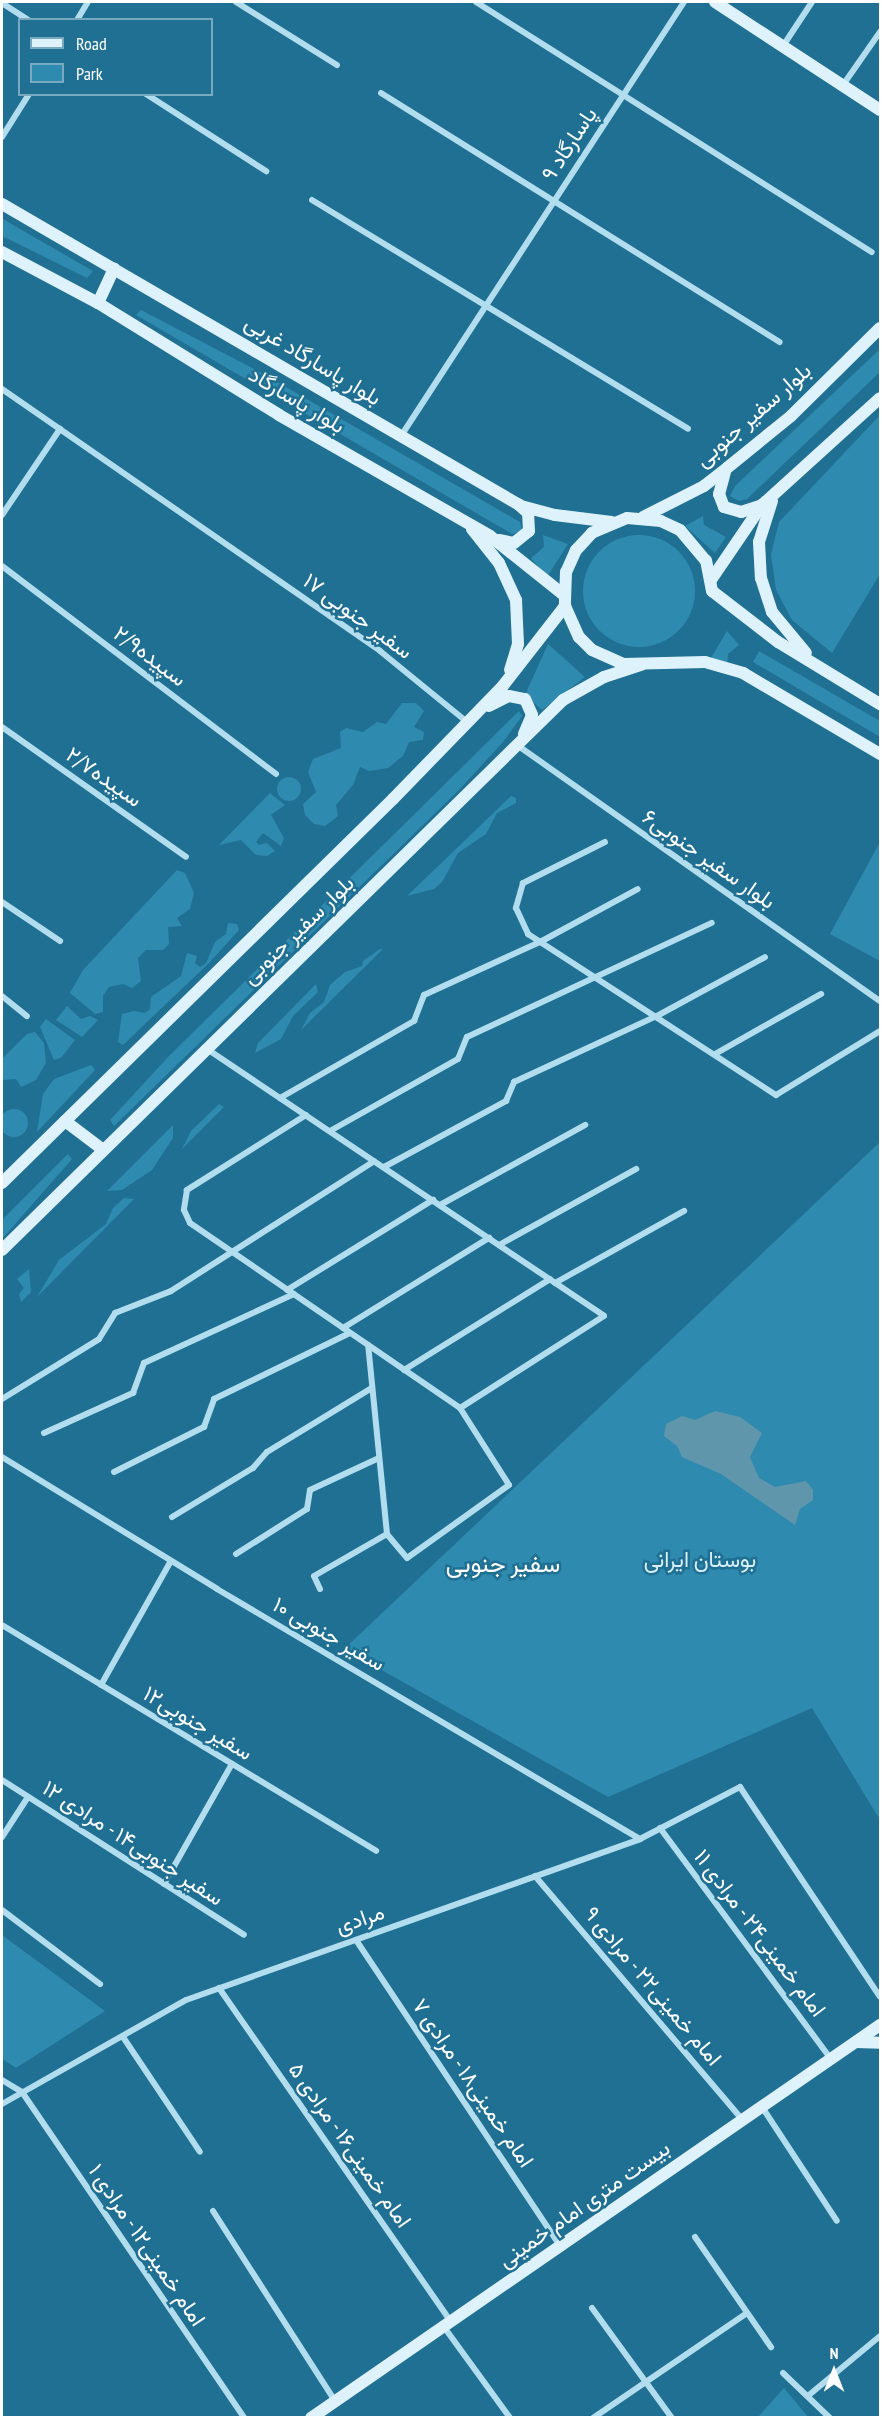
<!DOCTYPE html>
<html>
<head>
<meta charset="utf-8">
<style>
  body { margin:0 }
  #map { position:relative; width:882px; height:2419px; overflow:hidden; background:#1f7093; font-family:"PT Sans Narrow",Vazirmatn,sans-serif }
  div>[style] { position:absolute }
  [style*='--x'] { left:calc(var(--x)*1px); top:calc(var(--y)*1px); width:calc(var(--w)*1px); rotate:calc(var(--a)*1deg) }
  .green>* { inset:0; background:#2f8aaf }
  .round { border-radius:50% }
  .water>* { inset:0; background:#6096ac }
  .street>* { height:6px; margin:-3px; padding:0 3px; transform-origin:3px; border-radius:3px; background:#b1ddee }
  .secondary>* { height:12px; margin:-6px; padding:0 6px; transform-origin:6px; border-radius:6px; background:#ddf2fa }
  span { translate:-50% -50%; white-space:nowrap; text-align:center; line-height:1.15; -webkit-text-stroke:5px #1f7093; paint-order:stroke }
  .street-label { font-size:22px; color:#fff }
  .park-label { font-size:22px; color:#d7f0fa }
  .neighbourhood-label { font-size:24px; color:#fff }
  .frame { position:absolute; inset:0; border:3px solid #fff; pointer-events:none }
  .legend { position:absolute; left:18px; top:18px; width:195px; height:78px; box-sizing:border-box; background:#1f7093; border:2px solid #79a9be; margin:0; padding:8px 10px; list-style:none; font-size:18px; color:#fff }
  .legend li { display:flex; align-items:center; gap:12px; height:30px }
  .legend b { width:30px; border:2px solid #79a9be }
  .north { position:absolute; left:804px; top:2341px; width:60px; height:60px; -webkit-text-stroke:4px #1f7093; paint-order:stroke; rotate:0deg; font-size:16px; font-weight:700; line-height:24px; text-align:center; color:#fff }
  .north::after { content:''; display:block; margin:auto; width:21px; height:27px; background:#fff; clip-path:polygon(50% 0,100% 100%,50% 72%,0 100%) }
</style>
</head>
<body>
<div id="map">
  <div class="green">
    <div style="clip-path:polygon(2px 218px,13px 225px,93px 271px,87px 278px,2px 236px)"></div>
    <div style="clip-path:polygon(141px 310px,258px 371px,520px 522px,522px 531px,512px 534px,136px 315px)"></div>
    <div style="clip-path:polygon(880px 349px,880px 372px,747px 499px,739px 501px,730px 496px,735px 486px)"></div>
    <div style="clip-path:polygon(880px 415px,880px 574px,832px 653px,792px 620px,776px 590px,771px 554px,779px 522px)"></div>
    <div style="clip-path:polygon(703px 516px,704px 525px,726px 537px,715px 553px,685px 526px)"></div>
    <div style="clip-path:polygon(543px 535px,568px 544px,547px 577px,531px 558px,544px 547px)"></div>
    <div class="round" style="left:583px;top:535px;width:112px;height:112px"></div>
    <div style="clip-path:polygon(727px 631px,739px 645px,728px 654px,727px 664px,711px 658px)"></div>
    <div style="clip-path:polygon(548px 644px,585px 677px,542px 710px,525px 695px)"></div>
    <div style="clip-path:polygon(759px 651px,880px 721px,880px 737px,753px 662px)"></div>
    <div style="clip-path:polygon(402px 703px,416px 703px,424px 711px,414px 727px,424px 732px,423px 740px,409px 742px,403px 756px,388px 768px,369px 771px,360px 767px,353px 785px,336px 805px,338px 816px,325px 826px,314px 824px,305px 815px,303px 804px,316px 792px,308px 772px,313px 759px,341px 748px,340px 732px,346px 728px,363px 732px,377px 722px,386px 724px)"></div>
    <div style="clip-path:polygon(519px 711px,522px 716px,503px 742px,460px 789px,114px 1126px,110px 1120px,168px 1057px)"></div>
    <div class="round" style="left:277px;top:777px;width:24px;height:24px"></div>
    <div style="clip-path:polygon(270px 793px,285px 805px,271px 815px,284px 838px,281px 846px,263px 833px,256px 842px,259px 845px,267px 843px,275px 851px,267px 856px,256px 855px,241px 840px,219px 845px)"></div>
    <div style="clip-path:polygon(511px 796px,516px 798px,516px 803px,497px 813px,486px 834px,458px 853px,442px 882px,434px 889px,407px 896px)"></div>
    <div style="clip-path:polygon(880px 842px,880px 961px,830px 934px)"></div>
    <div style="clip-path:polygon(177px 870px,185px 873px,194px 893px,190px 909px,177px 918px,182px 926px,168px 927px,169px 944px,163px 950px,146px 950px,138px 958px,141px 981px,132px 988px,123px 984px,109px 987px,103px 996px,103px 1012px,95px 1014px,70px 993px,83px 970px)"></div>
    <div style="clip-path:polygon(228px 923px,237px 924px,239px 930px,209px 963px,123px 1045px,118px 1042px,122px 1014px,134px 1011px,145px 1013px,150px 1009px,151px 997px,181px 976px,187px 953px,197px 956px,195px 963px,200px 967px,206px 963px,215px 942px,226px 934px)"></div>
    <div style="clip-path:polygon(380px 949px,383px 949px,301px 1030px,310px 1013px,324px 1002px,330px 985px,345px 972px,362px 966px,363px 961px)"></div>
    <div style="clip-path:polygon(316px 984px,318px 992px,293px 1016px,281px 1039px,255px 1053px,258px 1043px)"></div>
    <div style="clip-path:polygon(67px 1006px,81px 1019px,90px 1016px,98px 1020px,82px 1037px,56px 1020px)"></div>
    <div style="clip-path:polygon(46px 1019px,75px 1040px,61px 1058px,54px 1060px,40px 1027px)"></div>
    <div style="clip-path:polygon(35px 1032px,44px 1043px,46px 1063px,36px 1080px,21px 1087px,16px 1079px,2px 1080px,2px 1059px,27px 1034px)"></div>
    <div style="clip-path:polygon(91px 1065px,95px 1070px,37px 1132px,43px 1094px,54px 1079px)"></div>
    <div style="clip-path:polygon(219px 1104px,224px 1107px,182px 1149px,191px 1131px)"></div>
    <div class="round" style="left:0;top:1109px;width:28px;height:28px"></div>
    <div style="clip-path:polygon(173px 1125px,173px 1138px,152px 1170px,122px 1190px,107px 1191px)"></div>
    <div style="clip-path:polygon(880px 1142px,880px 1820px,812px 1708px,608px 1797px,344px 1649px)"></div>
    <div style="clip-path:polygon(68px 1154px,72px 1159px,2px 1239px,2px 1220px)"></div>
    <div style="clip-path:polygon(124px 1198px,134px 1199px,37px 1297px,59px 1260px,106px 1224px,113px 1208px)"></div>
    <div style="clip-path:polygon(29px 1269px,31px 1292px,21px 1302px,19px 1294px,24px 1288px,17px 1279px)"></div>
    <div style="clip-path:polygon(2px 1935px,105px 2011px,16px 2068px,2px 2059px)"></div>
    <div style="clip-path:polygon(784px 2388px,808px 2417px,758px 2417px)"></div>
  </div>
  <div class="water">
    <div style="clip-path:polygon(715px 1411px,740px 1417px,762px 1433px,750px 1457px,759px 1478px,775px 1487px,806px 1481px,813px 1490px,813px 1500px,800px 1509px,795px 1525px,721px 1474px,682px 1457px,677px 1446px,664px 1436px,666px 1424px,682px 1416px,695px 1420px)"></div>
  </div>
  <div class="street">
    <div style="--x:236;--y:2;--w:119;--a:32"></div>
    <div style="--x:476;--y:2;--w:468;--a:32.3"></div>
    <div style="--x:2;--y:3;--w:31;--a:33"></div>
    <div style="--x:77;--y:20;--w:21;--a:-59"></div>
    <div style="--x:783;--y:46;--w:53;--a:-56.6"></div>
    <div style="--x:843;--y:85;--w:65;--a:-55.1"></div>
    <div style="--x:381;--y:93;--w:470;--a:32"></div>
    <div style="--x:146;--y:94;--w:143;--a:32.7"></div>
    <div style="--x:2;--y:137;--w:51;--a:-57.9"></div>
    <div style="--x:312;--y:200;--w:440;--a:31.3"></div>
    <div style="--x:2;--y:389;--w:460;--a:34.7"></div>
    <div style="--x:380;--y:651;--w:112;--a:39.2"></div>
    <div style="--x:401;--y:436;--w:518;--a:-56.89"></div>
    <div style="--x:2;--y:515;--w:104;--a:-56"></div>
    <div style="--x:2;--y:566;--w:344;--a:37.2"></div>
    <div style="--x:2;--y:727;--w:225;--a:35.2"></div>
    <div style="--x:517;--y:745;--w:444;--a:35.2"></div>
    <div style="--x:605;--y:842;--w:92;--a:153.4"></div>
    <div style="--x:523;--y:883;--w:26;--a:106"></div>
    <div style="--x:516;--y:908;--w:29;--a:65"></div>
    <div style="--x:528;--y:934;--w:296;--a:33"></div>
    <div style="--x:776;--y:1095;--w:122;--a:-31.6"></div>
    <div style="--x:2;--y:902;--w:70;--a:33.9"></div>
    <div style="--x:2;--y:996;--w:32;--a:39"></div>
    <div style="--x:207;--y:1049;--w:478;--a:33.9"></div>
    <div style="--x:604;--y:1316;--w:171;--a:147.4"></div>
    <div style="--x:715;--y:1054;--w:122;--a:-29.5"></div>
    <div style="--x:280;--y:1098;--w:155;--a:-29.9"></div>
    <div style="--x:414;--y:1021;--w:28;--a:-69"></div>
    <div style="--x:424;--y:995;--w:128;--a:-24.6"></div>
    <div style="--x:540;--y:942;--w:111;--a:-28.4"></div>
    <div style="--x:306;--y:1115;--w:141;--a:147.8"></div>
    <div style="--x:187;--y:1190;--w:20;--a:99"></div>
    <div style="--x:184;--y:1210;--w:14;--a:65"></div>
    <div style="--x:190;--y:1223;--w:327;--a:34.4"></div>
    <div style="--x:460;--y:1408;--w:91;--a:57.5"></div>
    <div style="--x:509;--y:1485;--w:125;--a:144.4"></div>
    <div style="--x:407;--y:1558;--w:31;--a:-130"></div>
    <div style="--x:330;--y:1131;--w:147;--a:-29.4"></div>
    <div style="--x:458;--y:1059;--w:24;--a:-68"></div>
    <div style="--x:467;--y:1037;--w:270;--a:-25"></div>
    <div style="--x:384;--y:1167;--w:139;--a:-28.4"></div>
    <div style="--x:506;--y:1101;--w:21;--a:-67"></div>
    <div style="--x:514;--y:1082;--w:157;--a:-24.8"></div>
    <div style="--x:657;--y:1016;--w:123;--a:-28.6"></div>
    <div style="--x:440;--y:1205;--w:166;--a:-28.9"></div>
    <div style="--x:499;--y:1245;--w:157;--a:-29"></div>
    <div style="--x:555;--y:1283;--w:148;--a:-29.2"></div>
    <div style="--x:287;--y:1290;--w:172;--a:-31.7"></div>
    <div style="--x:343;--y:1328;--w:172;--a:-31.7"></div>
    <div style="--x:404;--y:1370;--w:172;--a:-31.9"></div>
    <div style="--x:2;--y:1399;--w:114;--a:-31.7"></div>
    <div style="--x:99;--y:1339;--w:31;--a:-58"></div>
    <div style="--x:115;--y:1313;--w:60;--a:-21.4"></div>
    <div style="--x:171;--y:1291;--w:241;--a:-32.6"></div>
    <div style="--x:44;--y:1433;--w:98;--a:-24.2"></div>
    <div style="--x:133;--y:1393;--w:32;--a:-70"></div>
    <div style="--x:144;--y:1363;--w:165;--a:-24.7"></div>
    <div style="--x:2;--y:1457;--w:252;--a:31.5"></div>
    <div style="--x:217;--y:1589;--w:491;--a:30.6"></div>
    <div style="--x:114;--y:1472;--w:101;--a:-26.6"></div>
    <div style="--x:204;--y:1427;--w:30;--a:-70"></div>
    <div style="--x:214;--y:1399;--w:151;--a:-25.9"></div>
    <div style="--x:172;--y:1517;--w:95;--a:-31.2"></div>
    <div style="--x:253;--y:1468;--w:21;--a:-49"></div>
    <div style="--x:267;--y:1452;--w:123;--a:-31.4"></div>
    <div style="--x:236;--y:1554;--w:84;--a:-32.4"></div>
    <div style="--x:307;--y:1509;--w:19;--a:-81"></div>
    <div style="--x:310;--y:1490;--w:76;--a:-24.9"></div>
    <div style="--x:320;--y:1589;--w:14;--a:-115"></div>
    <div style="--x:314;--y:1576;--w:84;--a:-29.9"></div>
    <div style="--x:387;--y:1534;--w:190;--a:-95.7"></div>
    <div style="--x:2;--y:1625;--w:437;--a:31.1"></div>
    <div style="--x:101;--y:1685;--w:142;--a:-60.6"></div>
    <div style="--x:2;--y:1780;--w:287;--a:32.6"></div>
    <div style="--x:660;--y:1828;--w:287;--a:53.5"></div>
    <div style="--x:2;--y:1837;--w:48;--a:-57"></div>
    <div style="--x:535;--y:1876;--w:321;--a:49.6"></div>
    <div style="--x:164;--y:1884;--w:138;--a:-60.5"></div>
    <div style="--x:2;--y:1910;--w:123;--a:37.1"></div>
    <div style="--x:356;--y:1940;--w:368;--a:56.3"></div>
    <div style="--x:219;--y:1988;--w:407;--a:55.2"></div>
    <div style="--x:123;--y:2037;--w:138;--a:56.2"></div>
    <div style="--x:2;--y:2080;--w:23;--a:31"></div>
    <div style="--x:22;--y:2092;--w:394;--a:55.7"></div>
    <div style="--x:2;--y:2104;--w:211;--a:-29.5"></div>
    <div style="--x:186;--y:2000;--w:482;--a:-19.5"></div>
    <div style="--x:640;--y:1839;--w:113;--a:-27.5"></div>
    <div style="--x:740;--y:1787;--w:252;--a:56.3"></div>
    <div style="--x:762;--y:2107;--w:136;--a:56.7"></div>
    <div style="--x:213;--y:2211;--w:226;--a:57.3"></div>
    <div style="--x:695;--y:2237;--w:134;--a:55.4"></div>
    <div style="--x:592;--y:2308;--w:136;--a:54"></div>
    <div style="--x:444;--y:2327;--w:112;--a:54"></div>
    <div style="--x:783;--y:2373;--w:65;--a:43.8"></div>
    <div style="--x:809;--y:2395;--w:92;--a:-39.7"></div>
    <div style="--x:593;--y:2418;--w:186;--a:-34.3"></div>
  </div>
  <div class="secondary">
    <div style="--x:715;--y:2;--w:197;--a:33.2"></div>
    <div style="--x:2;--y:204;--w:600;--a:30.19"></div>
    <div style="--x:521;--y:506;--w:35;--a:15"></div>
    <div style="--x:555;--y:515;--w:57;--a:7"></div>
    <div style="--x:2;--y:252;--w:109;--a:28"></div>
    <div style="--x:98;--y:303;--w:213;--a:31.7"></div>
    <div style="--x:279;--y:415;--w:243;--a:29.8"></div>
    <div style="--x:490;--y:536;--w:95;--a:38.6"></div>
    <div style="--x:98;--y:303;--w:38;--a:-65"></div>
    <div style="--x:725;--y:472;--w:23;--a:105"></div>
    <div style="--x:719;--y:494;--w:14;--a:69"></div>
    <div style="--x:724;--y:507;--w:18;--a:16"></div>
    <div style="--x:741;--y:512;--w:22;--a:-18"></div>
    <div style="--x:772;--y:501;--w:43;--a:107.6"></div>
    <div style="--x:759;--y:542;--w:36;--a:87"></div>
    <div style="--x:761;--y:578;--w:36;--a:72"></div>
    <div style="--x:772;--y:612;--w:53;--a:50.3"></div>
    <div style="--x:643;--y:517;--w:68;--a:-26.9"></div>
    <div style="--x:704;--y:486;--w:29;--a:-38"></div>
    <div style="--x:727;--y:468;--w:82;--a:-39.1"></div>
    <div style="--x:791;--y:416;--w:125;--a:-44.7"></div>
    <div style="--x:472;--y:529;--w:43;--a:51.5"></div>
    <div style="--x:499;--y:563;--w:41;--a:65.3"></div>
    <div style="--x:516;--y:600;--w:44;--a:87.4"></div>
    <div style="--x:518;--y:644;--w:27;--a:107"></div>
    <div style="--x:499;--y:540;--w:15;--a:11"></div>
    <div style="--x:514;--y:543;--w:19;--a:-39"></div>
    <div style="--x:529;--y:531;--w:18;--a:-93"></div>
    <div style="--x:528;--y:513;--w:13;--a:-138"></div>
    <div style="--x:711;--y:580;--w:91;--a:-55.8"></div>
    <div style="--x:762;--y:505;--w:159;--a:-42.2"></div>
    <div style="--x:880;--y:704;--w:119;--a:-148.7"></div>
    <div style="--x:778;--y:642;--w:83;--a:-142.3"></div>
    <div style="--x:712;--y:591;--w:31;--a:-101"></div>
    <div style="--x:706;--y:561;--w:40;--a:-130"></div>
    <div style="--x:680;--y:530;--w:21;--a:-155"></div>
    <div style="--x:661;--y:521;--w:34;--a:-175"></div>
    <div style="--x:627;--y:518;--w:38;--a:157"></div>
    <div style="--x:592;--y:533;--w:23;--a:133"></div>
    <div style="--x:576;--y:550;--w:24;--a:114"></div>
    <div style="--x:566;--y:572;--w:34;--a:92"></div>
    <div style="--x:565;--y:606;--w:34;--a:66"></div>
    <div style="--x:579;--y:637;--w:18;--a:45"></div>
    <div style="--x:592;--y:650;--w:35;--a:24"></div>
    <div style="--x:624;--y:664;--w:81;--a:-1.4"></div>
    <div style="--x:705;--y:662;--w:40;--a:16"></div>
    <div style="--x:743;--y:673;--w:159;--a:30.6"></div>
    <div style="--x:489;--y:706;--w:22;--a:-27"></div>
    <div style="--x:509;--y:696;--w:16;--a:11"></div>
    <div style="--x:525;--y:699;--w:17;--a:66"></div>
    <div style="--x:532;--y:715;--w:21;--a:113"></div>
    <div style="--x:65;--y:1121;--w:46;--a:37.1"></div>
    <div style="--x:2;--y:1183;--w:548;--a:-44.48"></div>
    <div style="--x:393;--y:799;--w:156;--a:-45.8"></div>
    <div style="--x:502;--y:687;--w:103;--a:-52.1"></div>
    <div style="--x:2;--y:1250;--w:786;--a:-44.43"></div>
    <div style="--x:563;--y:700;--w:47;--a:-29.3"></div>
    <div style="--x:604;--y:677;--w:40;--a:-18"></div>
    <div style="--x:856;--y:2042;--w:24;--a:2"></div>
    <div style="--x:311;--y:2418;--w:692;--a:-34.63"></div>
  </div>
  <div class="street-label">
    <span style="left:569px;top:144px;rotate:-57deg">پاسارگاد ۹</span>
    <span style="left:313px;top:360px;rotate:31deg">بلوار پاسارگاد غربی</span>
    <span style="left:297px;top:400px;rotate:31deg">بلوار پاسارگاد</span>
    <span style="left:753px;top:415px;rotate:-41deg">بلوار سفیر جنوبی</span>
    <span style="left:358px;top:616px;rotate:36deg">سفیر جنوبی ۱۷</span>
    <span style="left:150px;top:656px;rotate:37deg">سپیده۲/۹</span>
    <span style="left:104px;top:777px;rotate:35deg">سپیده۲/۷</span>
    <span style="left:709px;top:859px;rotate:35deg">بلوار سفیر جنوبی۶</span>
    <span style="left:298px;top:930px;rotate:-44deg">بلوار سفیر جنوبی</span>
    <span style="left:329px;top:1634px;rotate:30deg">سفیر جنوبی ۱۰</span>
    <span style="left:198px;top:1723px;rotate:31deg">سفیر جنوبی۱۲</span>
    <span style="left:133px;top:1843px;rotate:33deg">سفیر جنوبی۱۴ - مرادی ۱۲</span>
    <span style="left:360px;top:1919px;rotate:-19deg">مرادی</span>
    <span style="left:760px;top:1933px;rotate:53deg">امام خمینی۲۴ - مرادی ۱۱</span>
    <span style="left:653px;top:1986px;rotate:50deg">امام خمینی۲۲ - مرادی ۹</span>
    <span style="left:473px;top:2083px;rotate:56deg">امام خمینی۱۸ - مرادی ۷</span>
    <span style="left:350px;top:2145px;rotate:55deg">امام خمینی۱۶ - مرادی ۵</span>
    <span style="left:584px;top:2204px;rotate:-35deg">بیست متری امام خمینی</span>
    <span style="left:147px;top:2245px;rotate:56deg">امام خمینی۱۲ - مرادی ۱</span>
  </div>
  <div class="park-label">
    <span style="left:700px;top:1560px">بوستان ایرانی</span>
  </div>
  <div class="neighbourhood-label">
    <span style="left:503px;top:1564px">سفیر جنوبی</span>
  </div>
  <div class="frame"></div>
  <ul class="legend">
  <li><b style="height:8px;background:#ddf2fa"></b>Road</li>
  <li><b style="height:16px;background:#2f8aaf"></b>Park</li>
  </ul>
  <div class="north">N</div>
</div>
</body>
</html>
